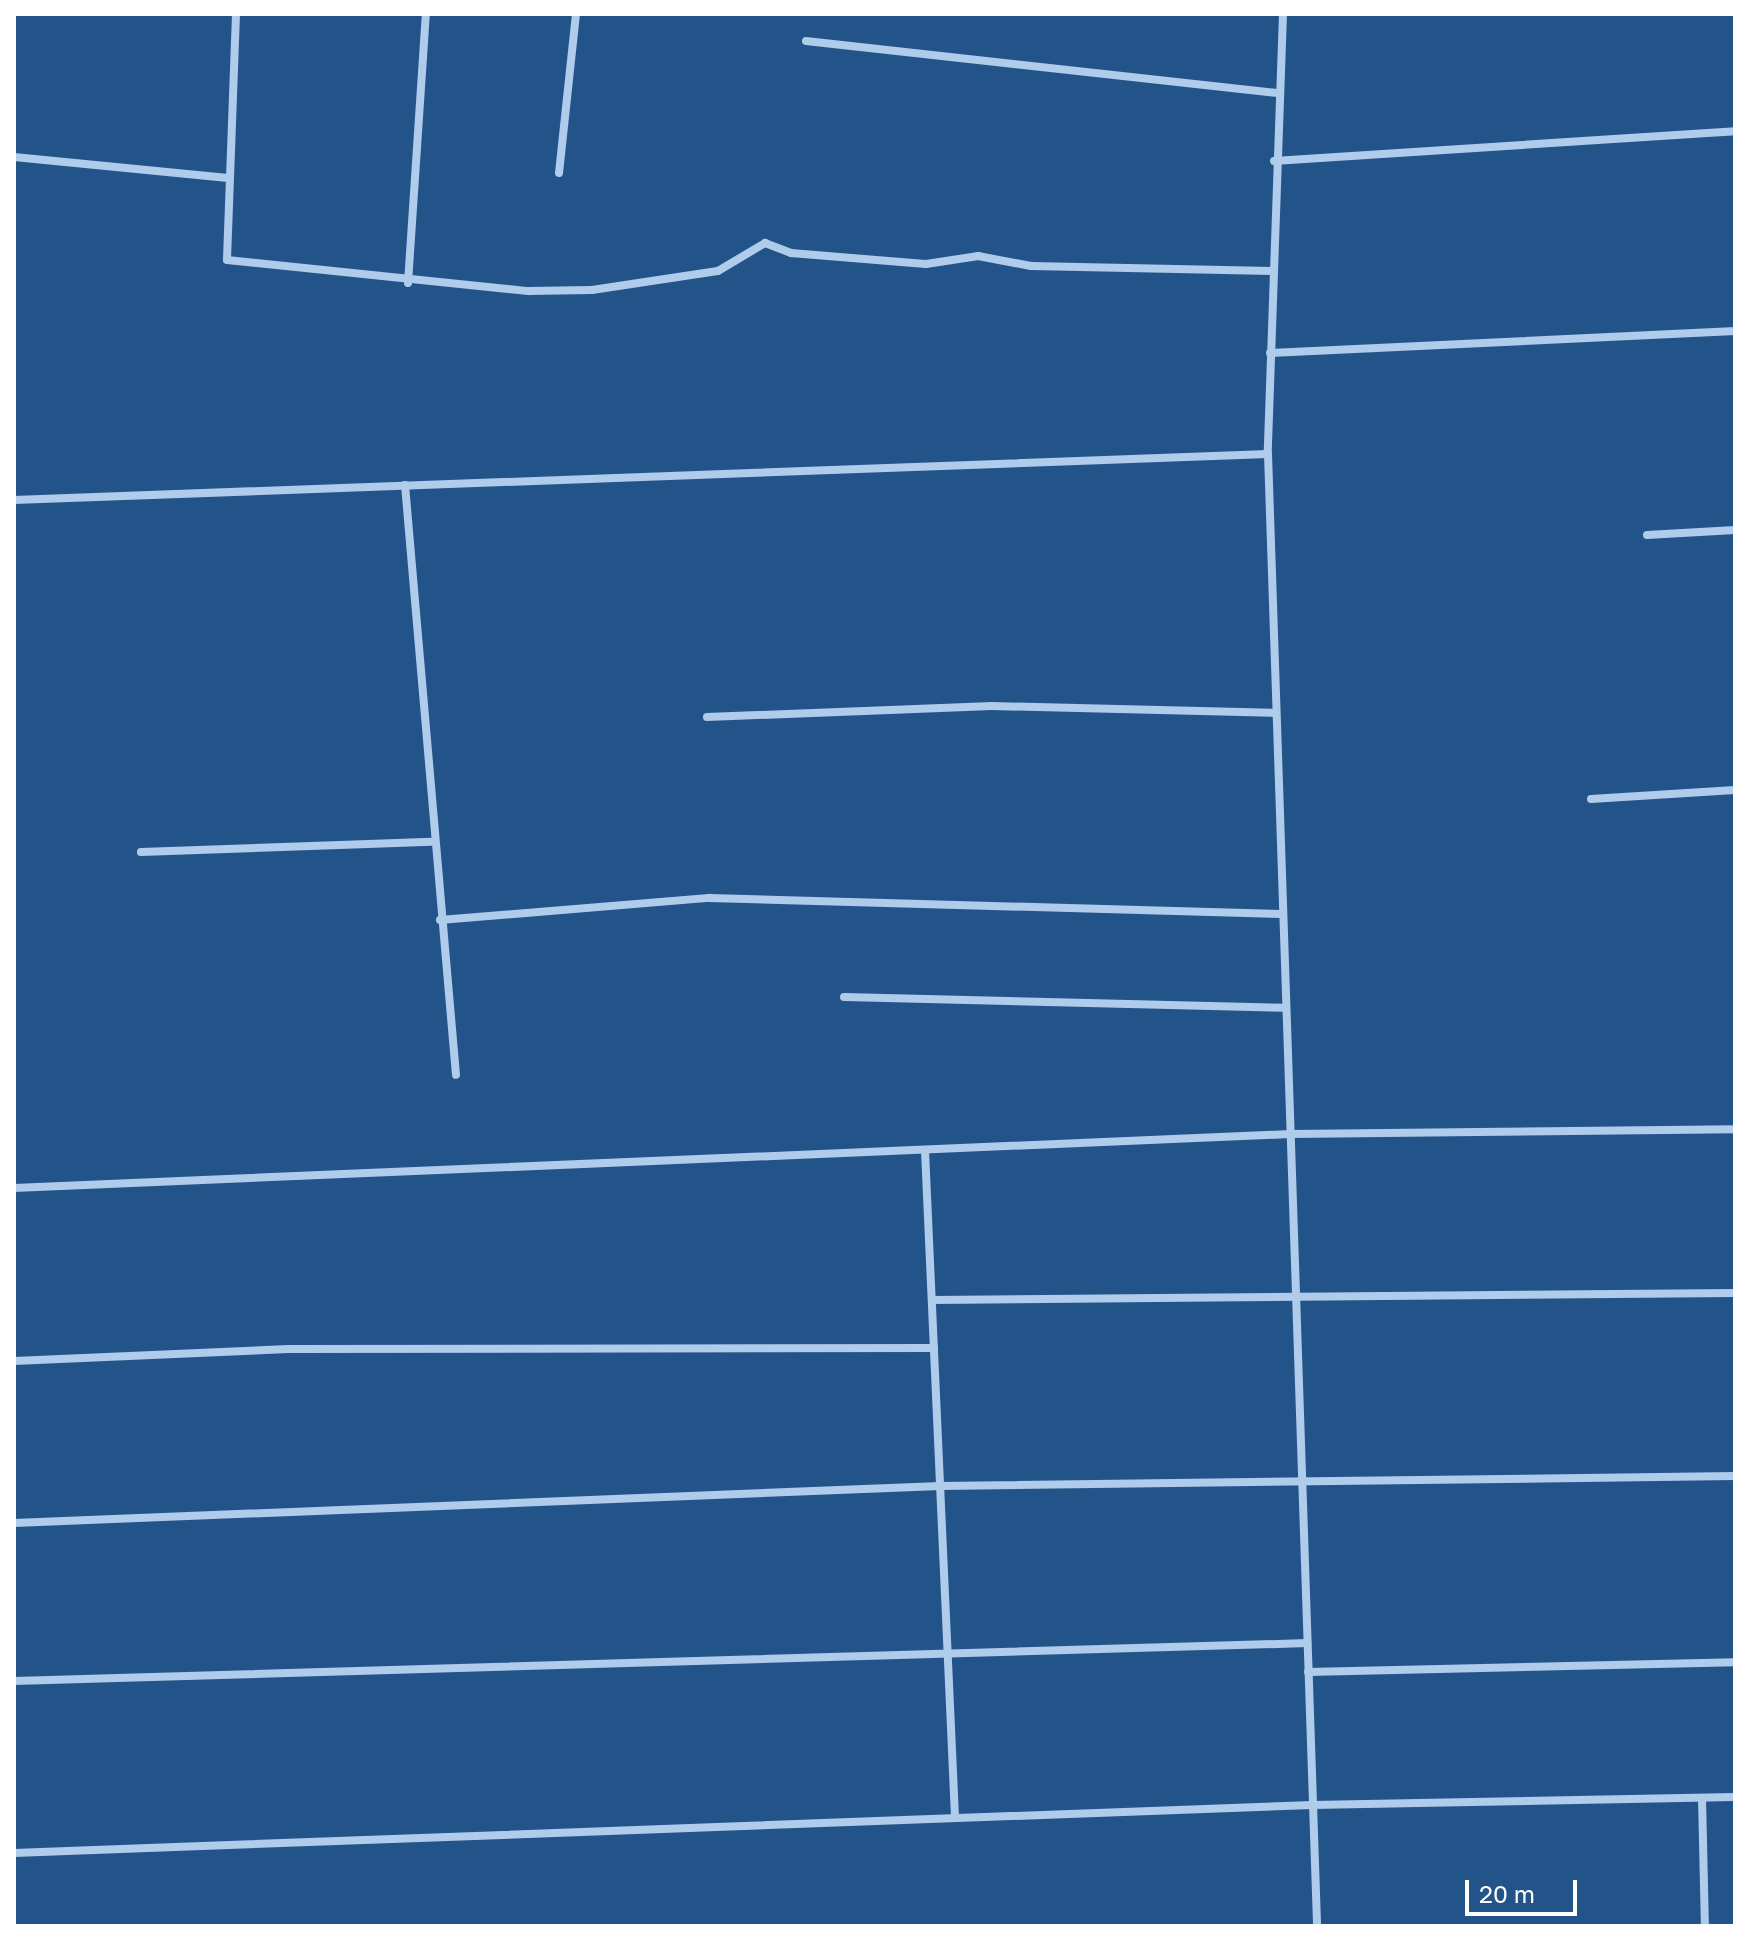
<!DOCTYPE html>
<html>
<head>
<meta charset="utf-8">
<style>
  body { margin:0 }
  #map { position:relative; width:1749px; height:1940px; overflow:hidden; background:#235489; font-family:"Golos Text",sans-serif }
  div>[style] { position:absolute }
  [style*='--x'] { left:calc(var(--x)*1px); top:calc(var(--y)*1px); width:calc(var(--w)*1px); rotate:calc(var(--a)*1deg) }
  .minor>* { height:8px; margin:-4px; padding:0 4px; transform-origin:4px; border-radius:4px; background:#afccea }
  span { translate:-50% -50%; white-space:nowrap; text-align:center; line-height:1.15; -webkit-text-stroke:7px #235489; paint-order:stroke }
  .frame { position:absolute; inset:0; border:16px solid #fff; pointer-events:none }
  .scale { position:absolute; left:1465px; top:1880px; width:112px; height:36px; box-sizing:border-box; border:4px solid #fff; border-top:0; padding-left:10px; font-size:24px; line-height:28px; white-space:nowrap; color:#fff; -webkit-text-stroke:6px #235489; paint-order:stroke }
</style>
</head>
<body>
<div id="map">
  <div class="minor">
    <div style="--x:236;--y:14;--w:246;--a:92.1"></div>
    <div style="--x:227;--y:260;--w:303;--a:5.9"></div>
    <div style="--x:528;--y:291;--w:64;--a:-0.9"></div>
    <div style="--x:592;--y:290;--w:127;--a:-8.6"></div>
    <div style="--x:718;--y:271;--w:55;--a:-30.8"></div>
    <div style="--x:765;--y:243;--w:28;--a:21"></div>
    <div style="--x:791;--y:253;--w:135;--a:4.7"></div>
    <div style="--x:926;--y:264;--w:53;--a:-8.7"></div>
    <div style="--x:978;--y:256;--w:54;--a:10.7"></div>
    <div style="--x:1031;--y:266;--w:241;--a:1.2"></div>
    <div style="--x:1283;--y:14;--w:440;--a:92"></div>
    <div style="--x:1268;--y:454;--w:1473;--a:88.09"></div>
    <div style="--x:806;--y:41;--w:472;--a:6.3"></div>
    <div style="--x:14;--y:157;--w:215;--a:5.6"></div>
    <div style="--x:1274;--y:161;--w:462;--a:-3.7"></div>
    <div style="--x:559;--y:173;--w:160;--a:-83.9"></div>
    <div style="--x:408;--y:283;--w:270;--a:-86.2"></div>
    <div style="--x:1270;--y:353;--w:466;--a:-2.7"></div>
    <div style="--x:405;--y:485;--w:592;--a:85.06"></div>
    <div style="--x:14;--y:500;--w:1255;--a:-2.1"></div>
    <div style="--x:1647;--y:535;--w:88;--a:-3.3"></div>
    <div style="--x:707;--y:717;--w:285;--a:-2.2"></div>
    <div style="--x:992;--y:706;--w:284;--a:1.4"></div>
    <div style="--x:1591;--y:799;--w:144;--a:-3.6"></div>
    <div style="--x:141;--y:852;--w:291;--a:-2"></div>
    <div style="--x:440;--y:920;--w:270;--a:-4.7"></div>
    <div style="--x:709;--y:898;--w:574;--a:1.6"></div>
    <div style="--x:844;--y:997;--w:442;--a:1.4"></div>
    <div style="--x:925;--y:1151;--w:667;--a:87.42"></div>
    <div style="--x:14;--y:1188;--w:1277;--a:-2.42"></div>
    <div style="--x:1290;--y:1134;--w:445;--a:-0.6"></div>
    <div style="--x:932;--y:1300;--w:803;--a:-0.5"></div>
    <div style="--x:14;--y:1361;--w:275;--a:-2.5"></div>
    <div style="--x:289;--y:1349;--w:645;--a:-0.09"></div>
    <div style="--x:14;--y:1523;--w:927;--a:-2.29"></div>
    <div style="--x:940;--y:1486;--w:795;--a:-0.72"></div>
    <div style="--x:1308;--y:1672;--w:427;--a:-1.3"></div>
    <div style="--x:14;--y:1681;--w:1294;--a:-1.68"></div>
    <div style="--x:1702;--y:1798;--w:128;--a:88.7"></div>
    <div style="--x:14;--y:1853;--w:1299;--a:-2.12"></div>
    <div style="--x:1312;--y:1805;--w:423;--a:-1.1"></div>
  </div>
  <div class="frame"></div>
  <div class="scale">20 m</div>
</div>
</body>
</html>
